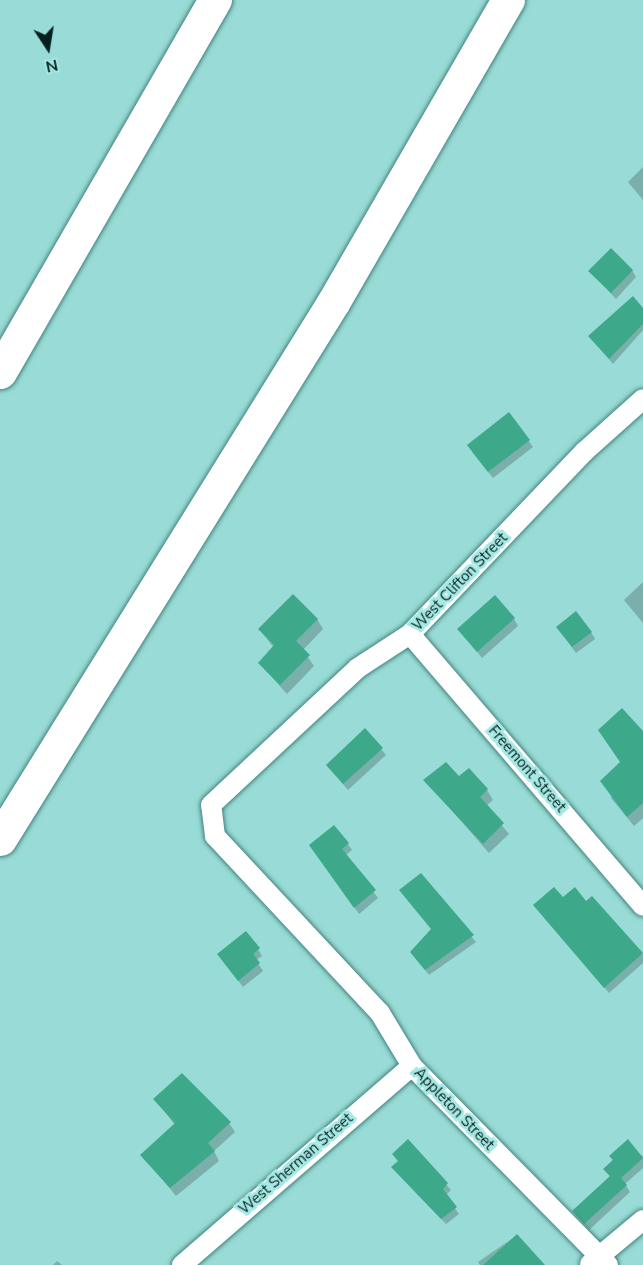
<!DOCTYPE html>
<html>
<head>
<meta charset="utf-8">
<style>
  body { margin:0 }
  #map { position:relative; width:643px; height:1265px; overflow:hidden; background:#99dbd6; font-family:"Nunito Sans",sans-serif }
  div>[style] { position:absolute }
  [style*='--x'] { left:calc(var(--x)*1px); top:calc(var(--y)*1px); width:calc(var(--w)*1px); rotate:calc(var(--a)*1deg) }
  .shadow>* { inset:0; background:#0003 }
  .building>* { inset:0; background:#3ea98a }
  .roads { filter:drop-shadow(0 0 2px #43837f) drop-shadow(0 0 2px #43837f) }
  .minor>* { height:20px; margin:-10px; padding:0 10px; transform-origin:10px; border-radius:10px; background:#fff }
  .motorway>* { height:33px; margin:-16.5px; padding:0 16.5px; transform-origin:16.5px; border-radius:16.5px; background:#fff }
  span { translate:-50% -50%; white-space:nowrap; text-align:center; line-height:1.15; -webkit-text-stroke:6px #a6e8e3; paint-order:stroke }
  .street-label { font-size:15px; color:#041f1e }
  .north { position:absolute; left:18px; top:18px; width:60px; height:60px; -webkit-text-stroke:4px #a6e8e3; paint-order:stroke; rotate:168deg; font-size:16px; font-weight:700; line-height:24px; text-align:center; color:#041f1e }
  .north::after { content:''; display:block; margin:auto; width:21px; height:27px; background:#041f1e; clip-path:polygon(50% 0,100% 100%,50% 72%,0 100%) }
</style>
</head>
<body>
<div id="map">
  <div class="shadow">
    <div style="clip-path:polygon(643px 167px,643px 200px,628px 182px)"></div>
    <div style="clip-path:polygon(632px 270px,636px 277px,616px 299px,590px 271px)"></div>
    <div style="clip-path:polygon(643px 310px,643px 330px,613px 364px,590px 336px)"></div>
    <div style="clip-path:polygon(529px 441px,533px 447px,493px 478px,472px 452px)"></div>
    <div style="clip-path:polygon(643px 582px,643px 623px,624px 600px)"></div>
    <div style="clip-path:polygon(317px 619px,323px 629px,303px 650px,314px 666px,287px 694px,259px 663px,274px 648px,260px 630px)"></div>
    <div style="clip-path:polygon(514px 619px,518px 626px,482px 658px,459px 629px)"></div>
    <div style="clip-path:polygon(558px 628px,591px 632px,595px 639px,576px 653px)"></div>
    <div style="clip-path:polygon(365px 730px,386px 755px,348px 790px,327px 765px)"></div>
    <div style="clip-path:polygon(599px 730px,643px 733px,643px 818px,634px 826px,611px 798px,621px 763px)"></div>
    <div style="clip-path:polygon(469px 770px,487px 790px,493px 800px,486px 806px,509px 834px,489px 853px,425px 780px,459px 779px)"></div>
    <div style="clip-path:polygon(348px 844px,352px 850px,346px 855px,378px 898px,359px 914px,315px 852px)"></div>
    <div style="clip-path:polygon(421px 875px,476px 942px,429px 975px,416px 959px,432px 930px)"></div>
    <div style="clip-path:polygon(592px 898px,643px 955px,643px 963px,609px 993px,539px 911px,563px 899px,586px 903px)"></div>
    <div style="clip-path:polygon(258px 949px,262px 956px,256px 960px,263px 971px,243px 987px,219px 955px)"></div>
    <div style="clip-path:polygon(155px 1099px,229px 1123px,235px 1132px,214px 1151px,219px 1161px,176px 1196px,142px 1155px,175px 1125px)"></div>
    <div style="clip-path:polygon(408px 1141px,451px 1190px,446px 1195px,459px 1214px,446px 1224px,393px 1168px,399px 1162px,394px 1155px)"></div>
    <div style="clip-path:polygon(628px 1141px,643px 1157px,643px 1168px,625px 1184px,630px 1192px,589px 1230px,574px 1212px,610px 1177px,605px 1169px)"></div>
    <div style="clip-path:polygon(516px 1236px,540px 1265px,480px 1265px,478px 1262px)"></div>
    <div style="clip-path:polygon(57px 1261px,62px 1265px,53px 1265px)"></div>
  </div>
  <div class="building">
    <div style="clip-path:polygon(611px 248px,633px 270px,611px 293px,588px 271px)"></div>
    <div style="clip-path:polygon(633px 296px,643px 308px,643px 324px,609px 359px,588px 336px)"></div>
    <div style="clip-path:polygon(509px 412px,530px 440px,488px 472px,467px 445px)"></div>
    <div style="clip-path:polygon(293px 594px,318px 619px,296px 641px,310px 655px,280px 685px,258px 663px,274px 645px,258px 629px)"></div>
    <div style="clip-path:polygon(495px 595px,515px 618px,477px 652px,457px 629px)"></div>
    <div style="clip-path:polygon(576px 611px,592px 632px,572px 647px,556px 627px)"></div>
    <div style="clip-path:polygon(622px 708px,643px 731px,643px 803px,627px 817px,600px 781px,620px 762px,598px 730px)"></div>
    <div style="clip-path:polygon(365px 728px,383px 748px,343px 784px,326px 765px)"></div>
    <div style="clip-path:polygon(446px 762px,459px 776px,469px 768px,488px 789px,480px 797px,504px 823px,483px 844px,423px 780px)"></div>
    <div style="clip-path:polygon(334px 825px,349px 843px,342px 849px,376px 890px,354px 908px,309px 845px)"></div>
    <div style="clip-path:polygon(421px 873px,474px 935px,425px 970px,410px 952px,431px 929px,399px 890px)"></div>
    <div style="clip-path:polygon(554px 887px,563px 897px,575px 887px,586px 901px,592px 896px,643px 953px,604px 988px,533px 905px)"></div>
    <div style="clip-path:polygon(246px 931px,260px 948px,253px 954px,260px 963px,238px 981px,217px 954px)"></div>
    <div style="clip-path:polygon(182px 1073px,231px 1122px,208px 1143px,215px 1151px,170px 1188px,140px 1155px,175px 1123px,153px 1099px)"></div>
    <div style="clip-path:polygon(408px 1139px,448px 1183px,443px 1189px,457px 1207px,441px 1219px,391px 1167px,398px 1161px,392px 1154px)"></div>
    <div style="clip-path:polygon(628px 1139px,643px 1158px,621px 1178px,627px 1185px,584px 1224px,572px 1211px,610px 1176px,603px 1169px,613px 1160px,609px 1156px)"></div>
    <div style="clip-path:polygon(517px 1234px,545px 1265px,483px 1265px)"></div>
  </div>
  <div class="roads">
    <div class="minor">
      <div style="--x:410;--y:634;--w:358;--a:49.4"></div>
      <div style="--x:590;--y:1264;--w:69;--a:-39.7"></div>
      <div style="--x:182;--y:1265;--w:304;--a:-40.9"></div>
      <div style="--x:608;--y:1265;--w:279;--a:-134.6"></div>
      <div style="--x:412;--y:1066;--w:62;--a:-121.1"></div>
      <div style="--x:380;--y:1013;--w:242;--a:-133"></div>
      <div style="--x:215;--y:836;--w:31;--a:-97"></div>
      <div style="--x:211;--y:805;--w:201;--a:-43"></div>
      <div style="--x:358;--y:668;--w:62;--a:-33.2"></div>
      <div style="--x:410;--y:634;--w:252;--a:-46.3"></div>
      <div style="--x:584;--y:452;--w:79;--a:-41.9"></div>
    </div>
    <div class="motorway">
      <div style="--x:0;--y:372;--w:430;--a:-60"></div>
      <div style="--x:0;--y:839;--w:633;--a:-58.17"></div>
      <div style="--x:334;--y:301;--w:348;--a:-60"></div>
    </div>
  </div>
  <div class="street-label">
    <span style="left:460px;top:582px;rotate:-46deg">West Clifton Street</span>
    <span style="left:527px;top:769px;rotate:49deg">Freemont Street</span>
    <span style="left:454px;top:1109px;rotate:46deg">Appleton Street</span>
    <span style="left:296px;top:1164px;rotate:-41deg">West Sherman Street</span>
  </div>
  <div class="north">N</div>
</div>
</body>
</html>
